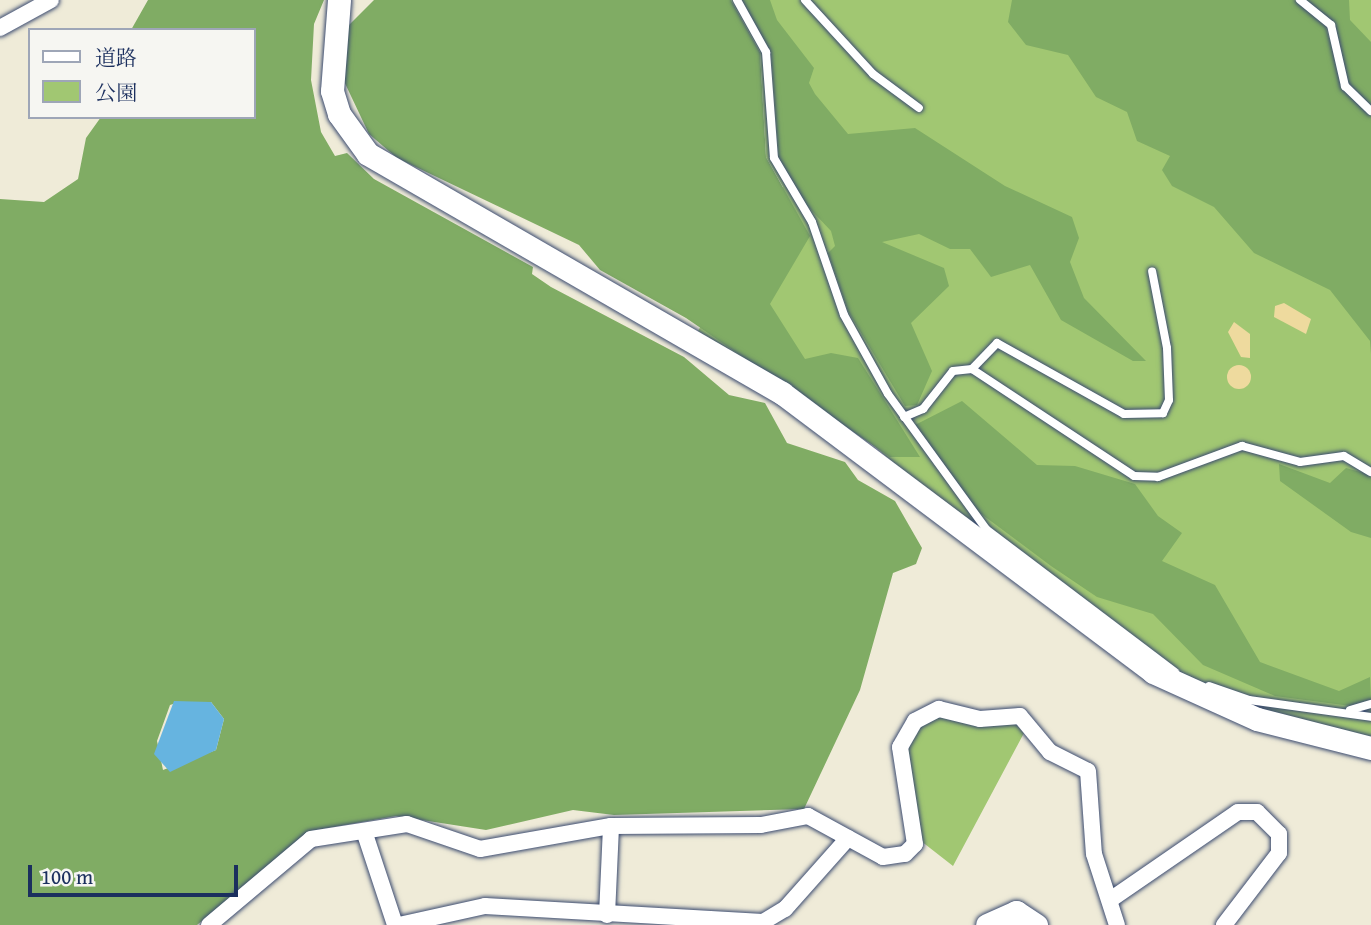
<!DOCTYPE html>
<html>
<head>
<meta charset="utf-8">
<style>
  body { margin:0 }
  #map { position:relative; width:1371px; height:925px; overflow:hidden; background:#efebd8; font-family:"Gentium Book Plus","Noto Serif JP",serif }
  div>[style] { position:absolute }
  [style*='--x'] { left:calc(var(--x)*1px); top:calc(var(--y)*1px); width:calc(var(--w)*1px); rotate:calc(var(--a)*1deg) }
  .green>* { inset:0; background:#a1c772 }
  .forest>* { inset:0; background:#80ac64 }
  .sand>* { inset:0; background:#eeda9e }
  .round { border-radius:50% }
  .water>* { inset:0; background:#66b4e0 }
  .roads { filter:drop-shadow(0 0 2px #3b4b70) drop-shadow(0 0 2px #3b4b70) }
  .lane>* { height:8px; margin:-4px; padding:0 4px; transform-origin:4px; border-radius:4px; background:#fff }
  .street>* { height:16px; margin:-8px; padding:0 8px; transform-origin:8px; border-radius:8px; background:#fff }
  .secondary>* { height:23px; margin:-11.5px; padding:0 11.5px; transform-origin:11.5px; border-radius:11.5px; background:#fff }
  span { translate:-50% -50%; white-space:nowrap; text-align:center; line-height:1.15; -webkit-text-stroke:5px #f6f6f2; paint-order:stroke }
  .legend { position:absolute; left:28px; top:28px; width:228px; height:91px; box-sizing:border-box; background:#f6f6f2; border:2px solid #9ea6b7; margin:0; padding:9px 12px; list-style:none; font-size:21px; color:#1b2f5e }
  .legend li { display:flex; align-items:center; gap:14px; height:35px }
  .legend b { width:35px; border:2px solid #9ea6b7 }
  .scale { position:absolute; left:28px; top:865px; width:210px; height:32px; box-sizing:border-box; border:4px solid #1b2f5e; border-top:0; padding-left:9px; font-size:21px; line-height:24px; white-space:nowrap; color:#1b2f5e; -webkit-text-stroke:5px #f6f6f2; paint-order:stroke }
</style>
</head>
<body>
<div id="map">
  <div class="green">
    <div style="clip-path:polygon(731px 0,1371px 0,1371px 739px,1208px 694px,920px 486px,857px 431px,698px 331px,783px 187px,766px 157px,760px 52px)"></div>
    <div style="clip-path:polygon(940px 715px,981px 725px,1010px 718px,1024px 733px,953px 866px,921px 841px,907px 752px,920px 725px)"></div>
  </div>
  <div class="forest">
    <div style="clip-path:polygon(evenodd,148px 0,324px 0,314px 24px,311px 80px,321px 132px,335px 156px,347px 153px,374px 179px,533px 267px,532px 274px,551px 287px,684px 357px,729px 395px,765px 403px,787px 443px,845px 462px,858px 480px,895px 501px,922px 548px,916px 564px,893px 573px,860px 690px,804px 809px,614px 815px,573px 810px,486px 830px,396px 816px,311px 831px,197px 925px,0 925px,0 199px,44px 202px,78px 179px,86px 138px,101px 117px,254px 117px,254px 30px,131px 30px,148px 0,179px 702px,211px 702px,224px 719px,216px 750px,163px 770px,157px 741px,170px 705px,179px 702px)"></div>
    <div style="clip-path:polygon(374px 0,731px 0,760px 52px,766px 157px,810px 236px,770px 304px,805px 359px,831px 353px,858px 358px,920px 457px,890px 457px,686px 318px,600px 270px,579px 245px,397px 158px,369px 134px,342px 77px,342px 32px)"></div>
    <div style="clip-path:polygon(741px 0,770px 0,777px 20px,814px 68px,809px 83px,815px 94px,848px 134px,915px 128px,1005px 186px,1072px 217px,1079px 238px,1070px 262px,1084px 298px,1146px 361px,1133px 361px,1061px 320px,1030px 265px,991px 277px,970px 249px,950px 249px,919px 234px,882px 242px,944px 268px,949px 286px,911px 323px,932px 371px,917px 405px,905px 406px,848px 311px,828px 253px,835px 246px,831px 231px,798px 196px,779px 159px,771px 52px)"></div>
    <div style="clip-path:polygon(1012px 0,1294px 0,1323px 19px,1344px 87px,1371px 113px,1371px 354px,1370px 341px,1330px 290px,1254px 253px,1214px 207px,1172px 186px,1162px 170px,1170px 156px,1137px 141px,1127px 112px,1096px 97px,1068px 55px,1026px 45px,1008px 22px)"></div>
    <div style="clip-path:polygon(1306px 0,1349px 0,1350px 20px,1371px 42px,1371px 108px,1349px 86px,1332px 21px)"></div>
    <div style="clip-path:polygon(962px 401px,1037px 465px,1075px 466px,1135px 484px,1158px 516px,1182px 533px,1162px 561px,1215px 585px,1260px 662px,1339px 691px,1370px 677px,1371px 700px,1351px 706px,1275px 696px,1203px 665px,1153px 614px,1097px 597px,1051px 566px,972px 507px,915px 425px)"></div>
    <div style="clip-path:polygon(1279px 464px,1330px 483px,1346px 468px,1371px 475px,1371px 538px,1351px 532px,1280px 481px)"></div>
  </div>
  <div class="sand">
    <div style="clip-path:polygon(1284px 303px,1311px 319px,1306px 334px,1274px 317px,1275px 306px)"></div>
    <div style="clip-path:polygon(1234px 322px,1250px 334px,1250px 358px,1241px 357px,1228px 332px)"></div>
    <div class="round" style="left:1227px;top:365px;width:24px;height:24px"></div>
  </div>
  <div class="water">
    <div style="clip-path:polygon(174px 701px,211px 702px,224px 719px,216px 750px,170px 772px,154px 754px)"></div>
  </div>
  <div class="roads">
    <div class="lane">
      <div style="--x:737;--y:0;--w:60;--a:60.9"></div>
      <div style="--x:766;--y:52;--w:106;--a:85.7"></div>
      <div style="--x:774;--y:158;--w:74;--a:59.3"></div>
      <div style="--x:812;--y:222;--w:98;--a:71"></div>
      <div style="--x:844;--y:315;--w:90;--a:60.9"></div>
      <div style="--x:888;--y:394;--w:167;--a:54"></div>
      <div style="--x:986;--y:529;--w:237;--a:37.1"></div>
      <div style="--x:805;--y:0;--w:100;--a:47.4"></div>
      <div style="--x:873;--y:74;--w:57;--a:36.5"></div>
      <div style="--x:1300;--y:0;--w:40;--a:39"></div>
      <div style="--x:1331;--y:25;--w:63;--a:77.1"></div>
      <div style="--x:1345;--y:86;--w:36;--a:44"></div>
      <div style="--x:972;--y:369;--w:36;--a:-46"></div>
      <div style="--x:997;--y:343;--w:145;--a:29.2"></div>
      <div style="--x:1124;--y:414;--w:39;--a:-1"></div>
      <div style="--x:1163;--y:413;--w:14;--a:-65"></div>
      <div style="--x:1169;--y:400;--w:52;--a:-92.2"></div>
      <div style="--x:1167;--y:348;--w:78;--a:-101"></div>
      <div style="--x:904;--y:417;--w:21;--a:-23"></div>
      <div style="--x:923;--y:409;--w:48;--a:-51.7"></div>
      <div style="--x:953;--y:371;--w:19;--a:-6"></div>
      <div style="--x:972;--y:369;--w:194;--a:33.4"></div>
      <div style="--x:1134;--y:476;--w:24;--a:2"></div>
      <div style="--x:1158;--y:477;--w:90;--a:-20.3"></div>
      <div style="--x:1242;--y:446;--w:60;--a:15.4"></div>
      <div style="--x:1300;--y:462;--w:44;--a:-7.8"></div>
      <div style="--x:1344;--y:456;--w:31;--a:31"></div>
      <div style="--x:1209;--y:686;--w:42;--a:19.3"></div>
      <div style="--x:1249;--y:700;--w:123;--a:7.9"></div>
      <div style="--x:1350;--y:710;--w:22;--a:-16"></div>
    </div>
    <div class="street">
      <div style="--x:0;--y:28;--w:58;--a:-28.8"></div>
      <div style="--x:364;--y:831;--w:99;--a:71.7"></div>
      <div style="--x:1110;--y:900;--w:155;--a:-34.5"></div>
      <div style="--x:1238;--y:812;--w:19;--a:0"></div>
      <div style="--x:1257;--y:812;--w:31;--a:45"></div>
      <div style="--x:1279;--y:834;--w:19;--a:90"></div>
      <div style="--x:1279;--y:853;--w:91;--a:127.4"></div>
      <div style="--x:607;--y:915;--w:89;--a:-87.4"></div>
      <div style="--x:209;--y:925;--w:133;--a:-40.1"></div>
      <div style="--x:311;--y:839;--w:97;--a:-8.9"></div>
      <div style="--x:407;--y:824;--w:77;--a:18.9"></div>
      <div style="--x:480;--y:849;--w:133;--a:-10"></div>
      <div style="--x:611;--y:826;--w:150;--a:-0.4"></div>
      <div style="--x:761;--y:825;--w:48;--a:-10.8"></div>
      <div style="--x:808;--y:816;--w:85;--a:28.7"></div>
      <div style="--x:883;--y:857;--w:22;--a:-8"></div>
      <div style="--x:905;--y:854;--w:14;--a:-45"></div>
      <div style="--x:915;--y:844;--w:98;--a:-98.8"></div>
      <div style="--x:900;--y:747;--w:30;--a:-60"></div>
      <div style="--x:915;--y:721;--w:27;--a:-27"></div>
      <div style="--x:939;--y:709;--w:42;--a:13.7"></div>
      <div style="--x:980;--y:719;--w:40;--a:-4.3"></div>
      <div style="--x:1020;--y:716;--w:47;--a:50.2"></div>
      <div style="--x:1050;--y:752;--w:42;--a:26.6"></div>
      <div style="--x:1088;--y:771;--w:83;--a:85.9"></div>
      <div style="--x:1094;--y:854;--w:75;--a:72.1"></div>
      <div style="--x:399;--y:925;--w:88;--a:-12.5"></div>
      <div style="--x:485;--y:906;--w:278;--a:3.3"></div>
      <div style="--x:763;--y:922;--w:26;--a:-31"></div>
      <div style="--x:785;--y:909;--w:95;--a:-48.4"></div>
    </div>
    <div class="secondary">
      <div style="--x:339;--y:0;--w:91;--a:94.4"></div>
      <div style="--x:332;--y:91;--w:24;--a:73"></div>
      <div style="--x:339;--y:114;--w:49;--a:54.1"></div>
      <div style="--x:368;--y:154;--w:478;--a:30"></div>
      <div style="--x:782;--y:393;--w:464;--a:36.9"></div>
      <div style="--x:1153;--y:672;--w:114;--a:24.3"></div>
      <div style="--x:1257;--y:719;--w:118;--a:14.3"></div>
      <div style="--x:987;--y:925;--w:32;--a:-24"></div>
      <div style="--x:1016;--y:912;--w:24;--a:33"></div>
    </div>
  </div>
  <ul class="legend">
  <li><b style="height:9px;background:#fff"></b>道路</li>
  <li><b style="height:19px;background:#a1c772"></b>公園</li>
  </ul>
  <div class="scale">100 m</div>
</div>
</body>
</html>
